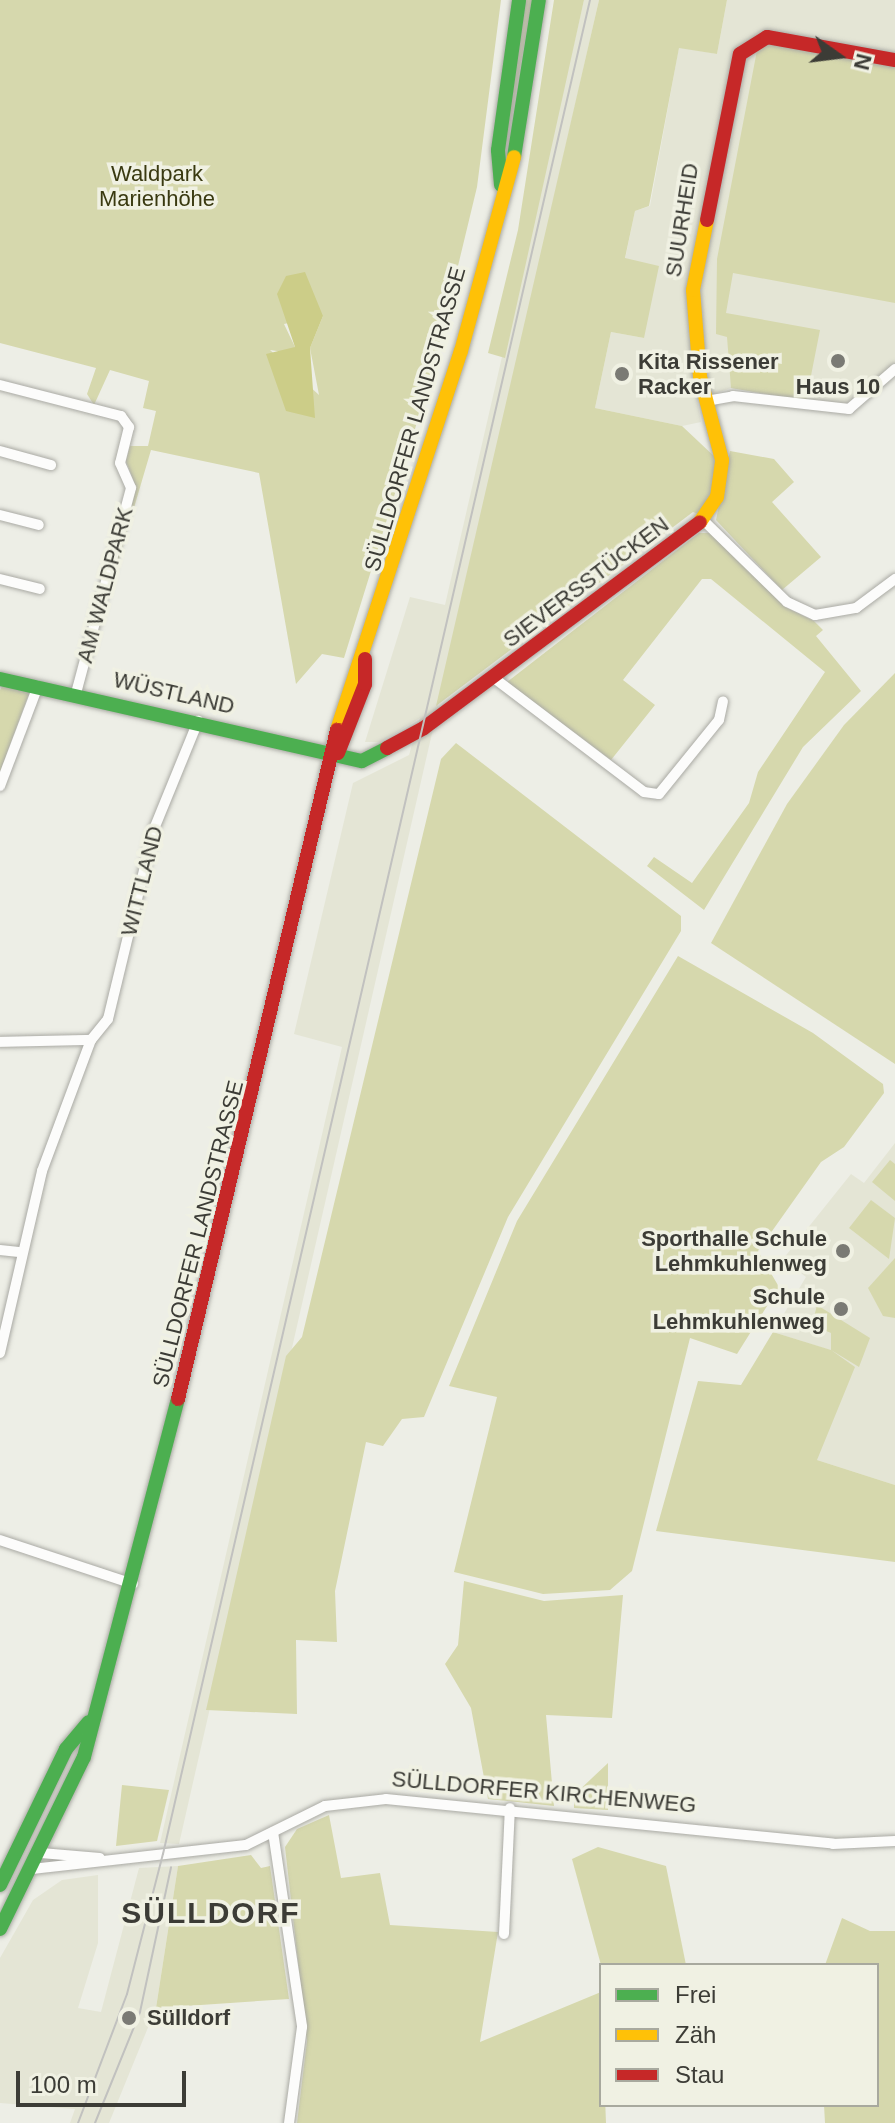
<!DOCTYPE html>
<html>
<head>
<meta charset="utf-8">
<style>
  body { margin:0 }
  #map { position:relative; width:895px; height:2123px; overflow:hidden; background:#edeee6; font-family:Helvetica,sans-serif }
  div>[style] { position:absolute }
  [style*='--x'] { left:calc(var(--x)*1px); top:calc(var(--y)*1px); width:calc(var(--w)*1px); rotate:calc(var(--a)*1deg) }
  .built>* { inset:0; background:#e4e5d5 }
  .green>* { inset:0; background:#d6d8ad }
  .water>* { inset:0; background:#cccd88 }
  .roads { filter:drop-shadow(0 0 2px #aaaaa4) drop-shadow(0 0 2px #aaaaa4) }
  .street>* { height:10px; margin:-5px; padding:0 5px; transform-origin:5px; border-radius:5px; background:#fcfcfb }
  .fast>* { height:14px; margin:-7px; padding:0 7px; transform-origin:7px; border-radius:7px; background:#4caf50 }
  .slow>* { height:14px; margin:-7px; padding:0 7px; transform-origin:7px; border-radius:7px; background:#ffc107 }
  .jam>* { height:14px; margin:-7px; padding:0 7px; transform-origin:7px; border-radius:7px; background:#c62828 }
  .tram>* { height:2px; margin:-1px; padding:0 1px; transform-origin:1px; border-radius:1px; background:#c1c1bf }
  .dots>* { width:22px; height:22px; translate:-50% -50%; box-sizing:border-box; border:4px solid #f0f1e3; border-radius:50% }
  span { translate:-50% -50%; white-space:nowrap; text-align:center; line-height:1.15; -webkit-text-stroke:7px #f0f1e3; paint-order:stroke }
  .park-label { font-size:22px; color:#393910 }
  .street-label { font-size:22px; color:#3c3c36 }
  .poi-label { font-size:22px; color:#3c3c36; font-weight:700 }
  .left { translate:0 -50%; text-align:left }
  .right { translate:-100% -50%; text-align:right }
  .district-label { font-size:30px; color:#3c3c36; font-weight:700; letter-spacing:2px }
  .legend { position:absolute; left:599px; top:1963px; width:280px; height:144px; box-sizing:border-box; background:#f0f1e3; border:2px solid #a8a99e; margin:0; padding:10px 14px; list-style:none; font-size:24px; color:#3c3c36 }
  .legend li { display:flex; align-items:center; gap:16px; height:40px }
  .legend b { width:40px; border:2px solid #a8a99e }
  .north { position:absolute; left:799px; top:16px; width:80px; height:80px; -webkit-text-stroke:6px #f0f1e3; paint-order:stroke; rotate:104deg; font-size:22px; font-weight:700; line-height:32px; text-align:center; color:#3c3c36 }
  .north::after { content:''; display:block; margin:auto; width:28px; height:36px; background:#3c3c36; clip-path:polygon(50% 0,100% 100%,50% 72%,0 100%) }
  .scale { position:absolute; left:16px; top:2071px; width:170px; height:36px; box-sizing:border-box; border:4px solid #3c3c36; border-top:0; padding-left:10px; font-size:24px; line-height:28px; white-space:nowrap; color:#3c3c36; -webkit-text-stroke:6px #f0f1e3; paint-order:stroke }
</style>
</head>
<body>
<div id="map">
  <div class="built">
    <div style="clip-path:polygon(584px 0,599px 0,179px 1844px,160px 1843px,342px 1047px,294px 1034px,353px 783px,409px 755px,420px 718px,380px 742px,365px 742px,410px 597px,445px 605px)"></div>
    <div style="clip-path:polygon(727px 0,895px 0,895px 367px,850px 408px,731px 388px,697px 400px,701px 422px,682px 426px,595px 408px,611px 332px,644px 338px,625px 259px,635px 211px,650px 206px,679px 47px,717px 54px)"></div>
    <div style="clip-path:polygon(895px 1143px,895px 1485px,817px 1460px,830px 1350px,773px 1332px,806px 1277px,783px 1259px,851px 1174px,864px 1183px)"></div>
    <div style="clip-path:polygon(178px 1866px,156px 2008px,109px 2123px,70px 2123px,75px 2109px,0 2103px,0 1958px,33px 1900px,62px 1880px,98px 1875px,98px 1943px,78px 2008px,101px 2012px,139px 1868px)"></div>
  </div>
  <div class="green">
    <div style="clip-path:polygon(evenodd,0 0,501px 0,477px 187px,432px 374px,344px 658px,322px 654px,296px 684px,259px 473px,151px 450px,82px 684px,136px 487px,126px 461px,130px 446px,148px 446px,156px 411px,143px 408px,149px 381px,110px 370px,94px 405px,87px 394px,96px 368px,0 343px,0 0,323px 316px,310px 348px,319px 395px,270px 350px,291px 353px,295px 347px,284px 324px,323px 316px)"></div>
    <div style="clip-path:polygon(526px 0,532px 0,501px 175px)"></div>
    <div style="clip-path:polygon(554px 0,584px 0,505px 358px,488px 353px,518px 230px)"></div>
    <div style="clip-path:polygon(599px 0,727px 0,717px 54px,679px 48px,649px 206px,635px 211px,625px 258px,659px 266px,644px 338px,611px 332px,595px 408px,682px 426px,716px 458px,716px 484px,701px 515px,693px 512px,436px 706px)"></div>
    <div style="clip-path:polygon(759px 40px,895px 66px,895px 303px,733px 273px,726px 313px,820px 330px,806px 401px,731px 388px,727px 337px,716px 334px,717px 259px)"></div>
    <div style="clip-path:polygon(730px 451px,774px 459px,794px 482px,772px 502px,821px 557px,782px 590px,716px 520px)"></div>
    <div style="clip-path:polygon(699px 533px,711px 533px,785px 607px,814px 621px,823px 630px,816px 636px,861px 691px,803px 747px,704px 910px,647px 866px,654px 857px,692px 883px,749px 803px,758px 772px,825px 672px,711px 579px,702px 579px,623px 680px,655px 705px,611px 760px,507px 682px)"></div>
    <div style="clip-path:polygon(895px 673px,895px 1064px,711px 943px,787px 804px,844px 725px)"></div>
    <div style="clip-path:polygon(4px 683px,31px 688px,0 772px,0 690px)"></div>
    <div style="clip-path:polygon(456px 743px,681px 916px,681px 931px,508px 1217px,424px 1417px,402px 1419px,383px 1446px,366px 1442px,335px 1591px,337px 1642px,296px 1640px,297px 1714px,206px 1710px,286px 1356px,302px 1337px,441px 759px)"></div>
    <div style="clip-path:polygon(678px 956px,813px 1033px,883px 1084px,884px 1093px,844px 1147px,821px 1162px,758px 1251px,779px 1287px,737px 1354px,690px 1338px,632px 1571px,610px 1590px,543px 1594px,454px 1572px,497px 1397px,449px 1386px,517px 1221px)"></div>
    <div style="clip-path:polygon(890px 1160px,895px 1164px,895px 1201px,872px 1182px)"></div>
    <div style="clip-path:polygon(871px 1200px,895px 1218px,889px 1259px,849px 1228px)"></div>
    <div style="clip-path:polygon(895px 1258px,895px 1318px,883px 1316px,868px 1288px)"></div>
    <div style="clip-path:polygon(817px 1305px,870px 1338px,859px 1367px,831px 1350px,855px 1367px,817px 1460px,895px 1485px,895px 1562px,656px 1531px,698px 1381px,741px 1385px,773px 1332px,831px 1350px,831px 1333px,812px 1325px)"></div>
    <div style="clip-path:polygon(464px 1581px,544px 1601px,623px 1595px,612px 1718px,546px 1715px,554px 1806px,488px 1799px,471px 1708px,445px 1664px,458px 1645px)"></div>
    <div style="clip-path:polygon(608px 1763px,608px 1810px,574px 1808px,574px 1795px)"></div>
    <div style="clip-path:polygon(122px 1785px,169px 1790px,157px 1841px,116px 1846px)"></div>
    <div style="clip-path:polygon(329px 1815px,341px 1878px,380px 1873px,390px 1925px,498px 1932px,480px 2042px,601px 1992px,606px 2123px,297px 2123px,307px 2041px,285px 1847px,297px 1829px)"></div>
    <div style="clip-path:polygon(598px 1847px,666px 1866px,686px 1965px,601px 1965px,572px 1859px)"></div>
    <div style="clip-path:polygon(251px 1855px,261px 1868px,270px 1866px,289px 1999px,156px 2008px,178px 1866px)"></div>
    <div style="clip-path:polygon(842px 1918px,870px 1931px,895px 1931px,895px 2123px,825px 2123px,824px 2105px,877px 2105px,877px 1965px,825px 1965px)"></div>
  </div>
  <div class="water">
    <div style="clip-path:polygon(305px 272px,323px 316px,310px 348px,315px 418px,286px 411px,266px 354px,295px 347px,277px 294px,286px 276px)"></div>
  </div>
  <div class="roads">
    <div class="street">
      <div style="--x:0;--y:385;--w:125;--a:14.4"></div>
      <div style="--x:121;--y:416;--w:14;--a:54"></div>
      <div style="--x:129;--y:427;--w:37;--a:104"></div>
      <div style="--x:120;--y:463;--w:27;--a:66"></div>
      <div style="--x:131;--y:488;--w:212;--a:105"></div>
      <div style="--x:706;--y:401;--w:27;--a:-10"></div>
      <div style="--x:733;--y:396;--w:117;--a:6.4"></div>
      <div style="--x:849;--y:409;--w:61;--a:-41"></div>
      <div style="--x:0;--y:451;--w:53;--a:15.4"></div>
      <div style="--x:0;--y:515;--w:40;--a:14.4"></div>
      <div style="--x:703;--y:520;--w:117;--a:44.3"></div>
      <div style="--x:787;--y:602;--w:31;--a:25"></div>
      <div style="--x:815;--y:615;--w:42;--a:-9.7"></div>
      <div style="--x:856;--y:608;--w:49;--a:-36.6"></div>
      <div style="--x:0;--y:579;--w:41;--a:14"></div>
      <div style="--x:494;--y:678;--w:188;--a:37.2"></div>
      <div style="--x:644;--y:792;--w:15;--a:8"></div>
      <div style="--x:659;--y:794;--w:95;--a:-51"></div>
      <div style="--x:719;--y:720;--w:19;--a:-78"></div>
      <div style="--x:0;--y:786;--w:107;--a:-69.2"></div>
      <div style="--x:0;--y:1042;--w:91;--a:-1.3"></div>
      <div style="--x:0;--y:1250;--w:19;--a:6"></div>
      <div style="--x:0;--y:1353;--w:187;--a:-77"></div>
      <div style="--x:42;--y:1171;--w:140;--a:-69.5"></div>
      <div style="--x:91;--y:1040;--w:27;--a:-51"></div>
      <div style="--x:108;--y:1019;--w:195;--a:-76.4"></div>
      <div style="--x:154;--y:829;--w:117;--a:-67.8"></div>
      <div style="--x:0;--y:1540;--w:140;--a:18.3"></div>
      <div style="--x:273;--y:1832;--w:197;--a:81.5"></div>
      <div style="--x:302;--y:2027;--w:97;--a:97.7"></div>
      <div style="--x:41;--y:1853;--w:59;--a:4.8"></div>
      <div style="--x:32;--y:1869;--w:215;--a:-6.4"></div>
      <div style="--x:246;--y:1845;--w:88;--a:-26.3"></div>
      <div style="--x:325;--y:1806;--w:61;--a:-6.5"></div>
      <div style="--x:386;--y:1799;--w:449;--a:5.7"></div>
      <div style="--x:833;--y:1844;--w:62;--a:-2.8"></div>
      <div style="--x:504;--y:1934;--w:126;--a:-87.3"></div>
    </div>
    <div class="fast">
      <div style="--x:514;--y:157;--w:159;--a:-81"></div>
      <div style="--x:501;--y:185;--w:35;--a:-95"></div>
      <div style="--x:498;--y:150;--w:151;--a:-82"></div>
      <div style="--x:0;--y:679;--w:371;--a:12.8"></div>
      <div style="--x:362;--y:761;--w:28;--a:-27"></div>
      <div style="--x:0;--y:1885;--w:151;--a:-64.1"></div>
      <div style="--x:66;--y:1749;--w:35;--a:-50"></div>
      <div style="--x:0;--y:1929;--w:191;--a:-64"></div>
      <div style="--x:84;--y:1757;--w:370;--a:-75.3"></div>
    </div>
    <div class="slow">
      <div style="--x:700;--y:522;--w:30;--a:-56"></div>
      <div style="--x:717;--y:497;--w:37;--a:-82"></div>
      <div style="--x:722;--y:460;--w:86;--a:-104.8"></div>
      <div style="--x:700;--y:377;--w:87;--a:-94.6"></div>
      <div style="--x:693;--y:290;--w:71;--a:-78.7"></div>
      <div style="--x:337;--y:730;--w:399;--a:-71.9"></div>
      <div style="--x:461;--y:351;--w:201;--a:-74.7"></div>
    </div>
    <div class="jam">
      <div style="--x:707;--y:220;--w:169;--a:-78.8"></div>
      <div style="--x:740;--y:54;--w:32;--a:-32"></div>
      <div style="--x:767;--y:37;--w:130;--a:10.2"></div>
      <div style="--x:387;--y:748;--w:42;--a:-28.4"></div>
      <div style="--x:424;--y:728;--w:344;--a:-36.7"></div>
      <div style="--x:338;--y:753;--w:74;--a:-68.6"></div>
      <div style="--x:365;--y:684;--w:25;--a:-90"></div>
      <div style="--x:178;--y:1399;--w:688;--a:-76.63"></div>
    </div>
  </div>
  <div class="tram">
    <div style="--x:78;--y:2123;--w:138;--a:-69.2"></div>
    <div style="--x:127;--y:1994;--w:145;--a:-75.6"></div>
    <div style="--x:163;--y:1854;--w:1903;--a:-77.03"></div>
    <div style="--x:95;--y:2123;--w:120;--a:-67.9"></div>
    <div style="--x:140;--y:2012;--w:148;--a:-77.9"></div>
  </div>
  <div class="dots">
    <div style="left:838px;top:361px;background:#7a7a74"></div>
    <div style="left:622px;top:374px;background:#7a7a74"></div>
    <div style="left:843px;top:1251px;background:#7a7a74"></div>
    <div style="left:841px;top:1309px;background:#7a7a74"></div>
    <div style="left:129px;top:2018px;background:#7a7a74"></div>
  </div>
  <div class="park-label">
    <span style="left:157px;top:186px">Waldpark<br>Marienhöhe</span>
  </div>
  <div class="street-label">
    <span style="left:682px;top:220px;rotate:-81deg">SUURHEID</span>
    <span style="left:415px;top:419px;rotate:-74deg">SÜLLDORFER LANDSTRASSE</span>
    <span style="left:586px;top:582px;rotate:-37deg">SIEVERSSTÜCKEN</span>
    <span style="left:105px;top:585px;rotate:-75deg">AM WALDPARK</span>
    <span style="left:174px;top:693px;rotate:13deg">WÜSTLAND</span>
    <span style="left:142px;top:881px;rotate:-76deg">WITTLAND</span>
    <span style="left:198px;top:1234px;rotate:-76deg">SÜLLDORFER LANDSTRASSE</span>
    <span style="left:544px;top:1792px;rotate:5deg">SÜLLDORFER KIRCHENWEG</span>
  </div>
  <div class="poi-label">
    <span class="left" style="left:638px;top:374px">Kita Rissener<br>Racker</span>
    <span style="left:838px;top:387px">Haus 10</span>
    <span class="right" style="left:827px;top:1251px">Sporthalle Schule<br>Lehmkuhlenweg</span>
    <span class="right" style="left:825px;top:1309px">Schule<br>Lehmkuhlenweg</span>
    <span class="left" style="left:147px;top:2018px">Sülldorf</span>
  </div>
  <div class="district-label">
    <span style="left:211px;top:1913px">SÜLLDORF</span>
  </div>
  <ul class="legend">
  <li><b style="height:10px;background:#4caf50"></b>Frei</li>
  <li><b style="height:10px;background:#ffc107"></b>Zäh</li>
  <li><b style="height:10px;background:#c62828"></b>Stau</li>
  </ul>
  <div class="north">N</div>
  <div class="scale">100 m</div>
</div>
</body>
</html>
